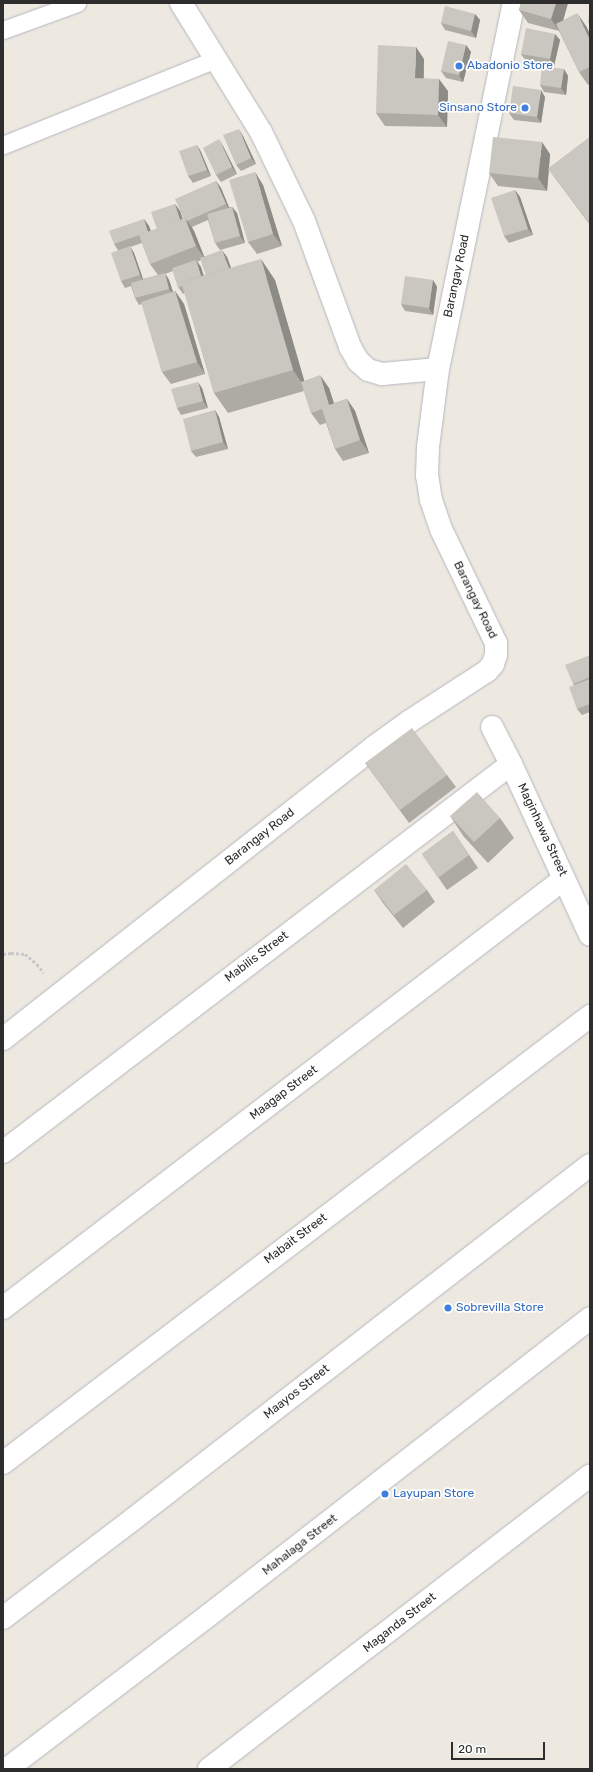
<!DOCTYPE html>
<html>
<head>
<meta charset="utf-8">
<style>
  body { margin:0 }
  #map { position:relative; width:593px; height:1772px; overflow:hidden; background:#ede9e1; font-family:Rubik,sans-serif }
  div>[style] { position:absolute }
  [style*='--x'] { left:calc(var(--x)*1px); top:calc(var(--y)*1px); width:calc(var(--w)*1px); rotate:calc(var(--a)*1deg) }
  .path>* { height:2.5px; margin-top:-1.25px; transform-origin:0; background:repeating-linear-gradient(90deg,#c8c8c8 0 3px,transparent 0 5px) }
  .roads { filter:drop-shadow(0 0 1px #b5b5bf) drop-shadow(0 0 1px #b5b5bf) }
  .service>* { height:17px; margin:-8.5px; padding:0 8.5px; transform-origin:8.5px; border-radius:8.5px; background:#fff }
  .minor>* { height:22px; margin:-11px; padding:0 11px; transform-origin:11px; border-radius:11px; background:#fff }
  .tertiary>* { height:22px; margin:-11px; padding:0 11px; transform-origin:11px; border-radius:11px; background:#fff }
  .wall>* { inset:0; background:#adaba4 }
  .shaded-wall>* { inset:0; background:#8d8b86 }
  .building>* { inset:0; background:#c9c7bf }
  .dots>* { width:11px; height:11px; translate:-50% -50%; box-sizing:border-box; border:2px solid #fff; border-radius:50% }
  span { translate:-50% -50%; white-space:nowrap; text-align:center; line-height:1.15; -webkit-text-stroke:3.5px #fff; paint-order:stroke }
  .shop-label { font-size:12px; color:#366cbe }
  .left { translate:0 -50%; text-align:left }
  .right { translate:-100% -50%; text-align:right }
  .street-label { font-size:12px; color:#2d2d2d }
  .frame { position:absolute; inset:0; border:4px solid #2d2d2d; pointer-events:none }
  .scale { position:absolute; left:451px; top:1742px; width:94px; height:18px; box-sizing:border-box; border:2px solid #2d2d2d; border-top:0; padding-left:5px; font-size:12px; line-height:14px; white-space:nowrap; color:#2d2d2d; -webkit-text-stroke:3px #fff; paint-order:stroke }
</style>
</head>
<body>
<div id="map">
  <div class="path">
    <div style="--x:3;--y:954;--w:8;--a:-7"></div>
    <div style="--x:11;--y:953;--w:14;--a:4"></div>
    <div style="--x:25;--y:954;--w:16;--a:40"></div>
    <div style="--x:37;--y:964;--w:11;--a:52"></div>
  </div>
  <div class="roads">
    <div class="service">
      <div style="--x:3;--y:30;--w:79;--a:-20"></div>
      <div style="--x:3;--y:145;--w:230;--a:-22"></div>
    </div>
    <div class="minor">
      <div style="--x:181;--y:3;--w:152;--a:58.2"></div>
      <div style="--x:261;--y:132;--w:99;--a:64.2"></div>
      <div style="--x:304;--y:221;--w:134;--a:69.9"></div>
      <div style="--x:350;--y:347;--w:16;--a:60"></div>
      <div style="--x:358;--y:361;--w:13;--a:42"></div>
      <div style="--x:368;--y:370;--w:15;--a:16"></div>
      <div style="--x:382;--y:374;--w:56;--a:-5.1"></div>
      <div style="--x:492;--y:727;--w:42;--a:62.8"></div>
      <div style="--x:511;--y:764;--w:188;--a:65.2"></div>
      <div style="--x:3;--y:1152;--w:639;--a:-37.37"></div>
      <div style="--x:3;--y:1308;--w:706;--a:-37.41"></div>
      <div style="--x:3;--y:1463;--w:738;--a:-37.29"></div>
      <div style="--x:3;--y:1618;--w:162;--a:-37.2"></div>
      <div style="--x:132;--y:1520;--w:579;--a:-37.78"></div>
      <div style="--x:7;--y:1769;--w:254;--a:-37.3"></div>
      <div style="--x:209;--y:1615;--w:483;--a:-37.9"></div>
      <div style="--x:209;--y:1769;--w:481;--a:-37.6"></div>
    </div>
    <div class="tertiary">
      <div style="--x:3;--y:1039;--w:472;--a:-38.2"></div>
      <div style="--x:374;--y:747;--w:44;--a:-35.8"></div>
      <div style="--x:410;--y:721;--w:92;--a:-33"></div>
      <div style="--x:487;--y:671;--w:9;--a:-49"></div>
      <div style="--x:493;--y:664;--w:9;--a:-72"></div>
      <div style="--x:496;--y:655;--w:12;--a:-90"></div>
      <div style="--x:496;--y:643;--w:127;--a:-115.8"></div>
      <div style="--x:441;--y:529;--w:31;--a:-109"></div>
      <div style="--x:431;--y:500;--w:24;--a:-99"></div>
      <div style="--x:427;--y:476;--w:29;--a:-88"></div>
      <div style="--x:428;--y:447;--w:79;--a:-82.7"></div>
      <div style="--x:438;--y:369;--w:374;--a:-78.3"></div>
    </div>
  </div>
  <div class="wall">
    <div style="clip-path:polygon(521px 3px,568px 3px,563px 20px,586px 26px,590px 34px,590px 84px,588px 85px,579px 72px,559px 31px,528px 23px,519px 10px)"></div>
    <div style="clip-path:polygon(475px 14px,480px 20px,476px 38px,445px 30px,441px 23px)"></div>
    <div style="clip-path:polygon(555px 34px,560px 40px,554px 66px,526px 61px,521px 54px)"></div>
    <div style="clip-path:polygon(466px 45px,471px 52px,463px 82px,446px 78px,441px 71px)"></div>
    <div style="clip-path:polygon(424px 59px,424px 78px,448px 91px,447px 127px,385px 126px,376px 113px)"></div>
    <div style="clip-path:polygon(564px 69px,568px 76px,566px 95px,544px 92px,540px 85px)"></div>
    <div style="clip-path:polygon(545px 97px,541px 123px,514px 120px,509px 113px)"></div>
    <div style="clip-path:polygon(243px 136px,256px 164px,241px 171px,236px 165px)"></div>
    <div style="clip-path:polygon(590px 137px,590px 225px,549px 170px,547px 191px,498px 186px,489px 173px,550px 154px,549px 168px)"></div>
    <div style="clip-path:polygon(197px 145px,201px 152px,211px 176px,193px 183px,188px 176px)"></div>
    <div style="clip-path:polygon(223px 146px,237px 174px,221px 182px,216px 175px)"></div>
    <div style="clip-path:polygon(evenodd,216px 181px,221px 188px,229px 207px,232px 207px,237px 213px,245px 243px,220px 250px,215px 243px,208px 220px,192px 227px,194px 231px,204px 256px,227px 257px,231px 268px,275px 280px,304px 381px,329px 388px,334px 403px,347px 399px,355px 411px,369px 453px,343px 461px,335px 449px,326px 423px,320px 425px,311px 413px,304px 391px,228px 413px,214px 393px,185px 293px,183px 294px,178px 287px,173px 271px,165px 274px,169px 280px,173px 292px,175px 291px,184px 304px,205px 374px,171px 384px,162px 372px,142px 304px,139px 305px,135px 298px,131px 286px,125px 288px,121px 281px,118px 250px,114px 244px,144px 219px,149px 226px,151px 231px,157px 229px,175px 204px,180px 211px,183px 219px,184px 219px,216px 181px,142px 243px,150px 264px,158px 275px,143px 279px,134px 253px,130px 247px,142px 243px,216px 181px,201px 260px,206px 275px,203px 276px,201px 267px,197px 262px,201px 260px)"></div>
    <div style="clip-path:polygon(263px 185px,282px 246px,257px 254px,248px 242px)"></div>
    <div style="clip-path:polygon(515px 190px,520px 197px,533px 235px,509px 243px,504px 236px)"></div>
    <div style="clip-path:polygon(433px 280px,437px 287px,433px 315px,405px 311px,401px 304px)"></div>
    <div style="clip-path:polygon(202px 388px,208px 408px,181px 415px,177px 408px)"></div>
    <div style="clip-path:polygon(215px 410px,219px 417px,228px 449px,196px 457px,191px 451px)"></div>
    <div style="clip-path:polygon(590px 655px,590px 712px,582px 715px,577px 709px,574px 685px,573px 684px)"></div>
    <div style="clip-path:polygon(365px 763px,447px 775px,456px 787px,409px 823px)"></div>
    <div style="clip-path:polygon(450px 816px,500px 818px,514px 838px,488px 863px,464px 837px)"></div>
    <div style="clip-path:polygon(453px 831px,478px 868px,447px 890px,422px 854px)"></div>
    <div style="clip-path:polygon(374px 890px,427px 890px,435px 902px,403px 928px,383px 903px)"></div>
  </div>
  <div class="shaded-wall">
    <div style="clip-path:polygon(556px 3px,568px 3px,560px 32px,551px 19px)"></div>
    <div style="clip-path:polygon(577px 13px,586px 26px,590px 34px,590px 40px)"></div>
    <div style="clip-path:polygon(475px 14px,480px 20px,476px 38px,471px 31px)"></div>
    <div style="clip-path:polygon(555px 34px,560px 40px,554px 66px,550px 59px)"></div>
    <div style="clip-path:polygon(466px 45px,471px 52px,463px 82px,459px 75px)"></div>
    <div style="clip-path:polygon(416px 47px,424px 59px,423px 90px,415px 78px)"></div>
    <div style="clip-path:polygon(564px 69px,568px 76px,566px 95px,561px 88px)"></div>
    <div style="clip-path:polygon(439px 79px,448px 91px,447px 127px,438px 115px)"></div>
    <div style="clip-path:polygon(541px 90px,545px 97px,541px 123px,537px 117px)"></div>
    <div style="clip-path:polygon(239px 129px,243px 136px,256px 164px,251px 158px)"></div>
    <div style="clip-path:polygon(219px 139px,223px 146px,237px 174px,232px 167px)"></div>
    <div style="clip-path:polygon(542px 142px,550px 154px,547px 191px,538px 178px)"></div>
    <div style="clip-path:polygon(197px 145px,201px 152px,211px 176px,207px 170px)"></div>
    <div style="clip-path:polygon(255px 172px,263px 185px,282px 246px,273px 234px)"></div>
    <div style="clip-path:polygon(216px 181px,221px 188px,230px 210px,226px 204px)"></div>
    <div style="clip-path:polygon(515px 190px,520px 197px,533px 235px,528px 229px)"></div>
    <div style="clip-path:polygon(175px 204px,180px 211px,186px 229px,181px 222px)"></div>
    <div style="clip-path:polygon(232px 207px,237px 213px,245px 243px,240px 236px)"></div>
    <div style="clip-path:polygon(185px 218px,194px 231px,205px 259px,196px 246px)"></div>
    <div style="clip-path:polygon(144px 219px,149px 226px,153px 239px,148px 233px)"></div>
    <div style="clip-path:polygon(130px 246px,134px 253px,144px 282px,140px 275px)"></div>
    <div style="clip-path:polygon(222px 250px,227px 257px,234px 276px,229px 269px)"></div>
    <div style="clip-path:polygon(261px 259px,275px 280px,307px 390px,293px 370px)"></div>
    <div style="clip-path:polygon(196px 260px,201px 267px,207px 286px,202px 279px)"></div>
    <div style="clip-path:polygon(165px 273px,169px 280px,174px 295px,169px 289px)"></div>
    <div style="clip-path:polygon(433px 280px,437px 287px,433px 315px,429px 308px)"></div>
    <div style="clip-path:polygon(175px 291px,184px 304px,205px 374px,197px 362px)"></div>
    <div style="clip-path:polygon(320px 375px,329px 388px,338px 417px,329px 405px)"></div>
    <div style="clip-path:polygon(198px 382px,202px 388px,208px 408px,203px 401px)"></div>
    <div style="clip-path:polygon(347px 399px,355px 411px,369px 453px,360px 440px)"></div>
    <div style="clip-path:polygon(215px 410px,219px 417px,228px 449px,223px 442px)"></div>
  </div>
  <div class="building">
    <div style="clip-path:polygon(521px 3px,556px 3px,551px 19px,519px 10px)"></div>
    <div style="clip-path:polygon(445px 6px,475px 14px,471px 31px,441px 23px)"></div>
    <div style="clip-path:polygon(590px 6px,590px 23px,588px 23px)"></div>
    <div style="clip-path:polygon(577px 13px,590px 40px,590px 67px,579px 72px,556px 24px)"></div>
    <div style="clip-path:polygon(526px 28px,555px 34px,550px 59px,521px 54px)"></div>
    <div style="clip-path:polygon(448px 41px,466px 45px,459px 75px,441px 71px)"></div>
    <div style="clip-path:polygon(378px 45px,416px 47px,415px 78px,439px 79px,438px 115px,376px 113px)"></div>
    <div style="clip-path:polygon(542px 66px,564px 69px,561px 88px,540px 85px)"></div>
    <div style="clip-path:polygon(513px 86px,541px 90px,537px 117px,509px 113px)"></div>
    <div style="clip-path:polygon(239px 129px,251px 158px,236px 165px,223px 135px)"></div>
    <div style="clip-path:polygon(493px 137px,542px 142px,538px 178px,489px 173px)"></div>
    <div style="clip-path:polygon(590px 137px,590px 224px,548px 169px)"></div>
    <div style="clip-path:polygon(219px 139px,232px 167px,216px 175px,203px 148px)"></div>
    <div style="clip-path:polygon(197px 145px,207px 170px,188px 176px,179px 151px)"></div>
    <div style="clip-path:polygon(255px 172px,273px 234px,248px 242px,229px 180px)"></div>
    <div style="clip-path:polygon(216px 181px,226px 204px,187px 221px,185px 218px,184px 219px,175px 199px)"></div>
    <div style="clip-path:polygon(515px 190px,528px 229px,504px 236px,491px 198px)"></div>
    <div style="clip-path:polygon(175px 204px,180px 220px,157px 229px,151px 212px)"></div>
    <div style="clip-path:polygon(232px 207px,240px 236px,215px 243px,207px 214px)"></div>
    <div style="clip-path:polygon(185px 218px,196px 246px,150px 264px,139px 235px)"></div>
    <div style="clip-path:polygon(144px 219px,148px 232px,114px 244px,109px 231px)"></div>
    <div style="clip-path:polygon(130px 246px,140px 275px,121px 281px,111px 253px)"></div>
    <div style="clip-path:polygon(222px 250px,229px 268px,206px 275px,200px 258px)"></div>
    <div style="clip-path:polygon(261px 259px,293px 370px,214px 393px,181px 282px)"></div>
    <div style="clip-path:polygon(196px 260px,201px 276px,181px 282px,183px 286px,178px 287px,172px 268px)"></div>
    <div style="clip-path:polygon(165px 273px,169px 289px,135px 298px,131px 283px)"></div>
    <div style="clip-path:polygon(405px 276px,433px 280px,429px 308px,401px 304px)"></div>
    <div style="clip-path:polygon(175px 291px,197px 362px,162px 372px,141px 302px)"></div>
    <div style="clip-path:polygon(320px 375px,329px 405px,347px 399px,360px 440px,335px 449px,322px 409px,311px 413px,301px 382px)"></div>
    <div style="clip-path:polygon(198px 382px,203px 401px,177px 408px,171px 389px)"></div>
    <div style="clip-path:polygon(215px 410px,223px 442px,191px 451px,183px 419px)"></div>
    <div style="clip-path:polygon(590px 655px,590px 677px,573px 684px,565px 665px)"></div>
    <div style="clip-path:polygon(590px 679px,590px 704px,577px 709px,569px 687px)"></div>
    <div style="clip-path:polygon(412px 728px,447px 775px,400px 810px,365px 763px)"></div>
    <div style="clip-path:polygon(477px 792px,500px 818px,474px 842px,450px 816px)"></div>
    <div style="clip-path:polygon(453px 831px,469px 855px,438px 878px,422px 854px)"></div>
    <div style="clip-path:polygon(406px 864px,427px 890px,394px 915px,374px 890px)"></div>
  </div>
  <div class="dots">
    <div style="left:459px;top:66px;background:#3f7fe0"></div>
    <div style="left:525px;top:108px;background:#3f7fe0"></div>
    <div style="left:448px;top:1308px;background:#3f7fe0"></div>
    <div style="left:385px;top:1494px;background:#3f7fe0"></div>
  </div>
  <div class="shop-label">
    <span class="left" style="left:467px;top:66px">Abadonio Store</span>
    <span class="right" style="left:517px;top:108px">Sinsano Store</span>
    <span class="left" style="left:456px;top:1308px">Sobrevilla Store</span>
    <span class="left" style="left:393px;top:1494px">Layupan Store</span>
  </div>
  <div class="street-label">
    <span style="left:457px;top:276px;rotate:-78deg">Barangay Road</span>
    <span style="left:475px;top:600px;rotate:64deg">Barangay Road</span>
    <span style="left:542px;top:830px;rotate:65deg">Maginhawa Street</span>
    <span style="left:260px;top:837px;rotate:-38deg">Barangay Road</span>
    <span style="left:257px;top:957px;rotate:-37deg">Mabilis Street</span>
    <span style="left:284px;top:1093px;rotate:-37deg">Maagap Street</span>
    <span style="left:296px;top:1239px;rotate:-37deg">Mabait Street</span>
    <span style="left:297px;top:1392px;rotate:-38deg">Maayos Street</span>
    <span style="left:300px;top:1545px;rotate:-38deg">Mahalaga Street</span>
    <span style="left:400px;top:1623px;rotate:-38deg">Maganda Street</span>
  </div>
  <div class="frame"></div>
  <div class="scale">20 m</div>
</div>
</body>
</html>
